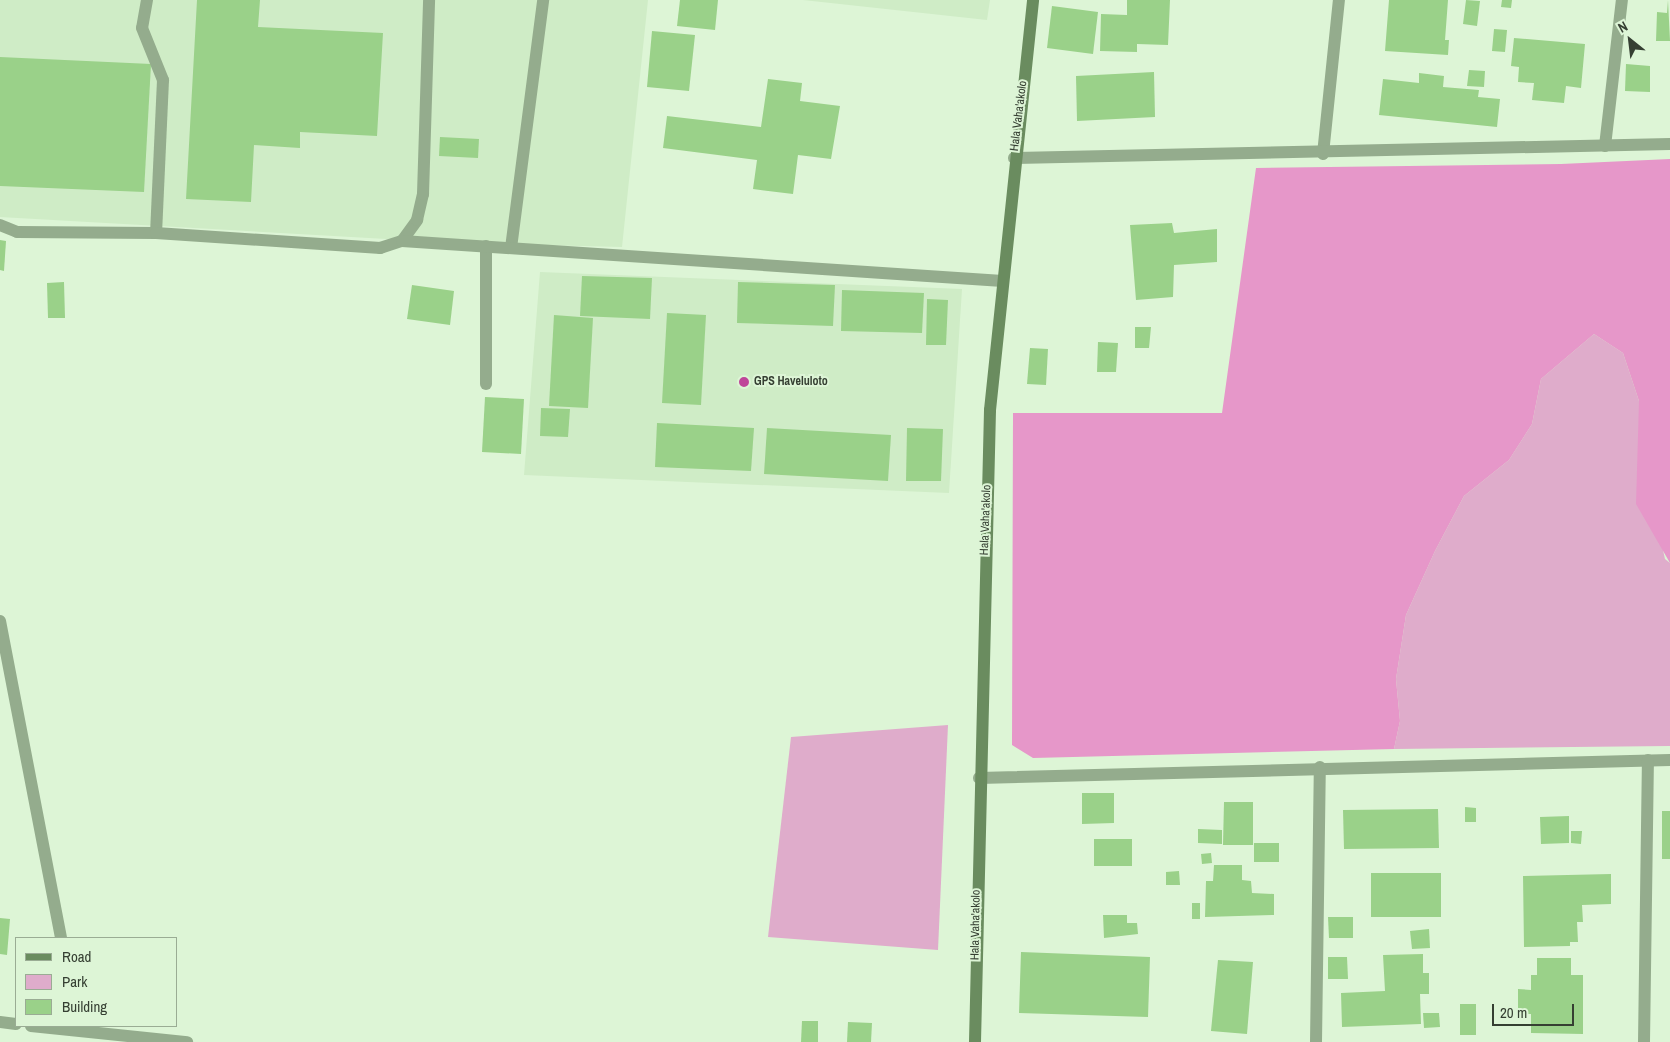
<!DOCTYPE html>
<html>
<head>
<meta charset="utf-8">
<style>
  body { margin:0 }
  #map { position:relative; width:1670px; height:1042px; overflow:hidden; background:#ddf5d6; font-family:"Archivo Narrow",sans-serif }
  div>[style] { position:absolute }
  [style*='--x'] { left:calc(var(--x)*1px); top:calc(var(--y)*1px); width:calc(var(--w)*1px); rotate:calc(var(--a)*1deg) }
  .built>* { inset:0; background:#cfecc6 }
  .green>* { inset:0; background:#dfaccb }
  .forest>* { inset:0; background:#e697c9 }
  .building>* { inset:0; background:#9ad189 }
  .lane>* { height:12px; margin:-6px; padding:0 6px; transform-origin:6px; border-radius:6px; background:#94ac8d }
  .street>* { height:12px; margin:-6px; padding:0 6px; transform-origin:6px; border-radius:6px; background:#94ac8d }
  .secondary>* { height:12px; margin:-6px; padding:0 6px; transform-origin:6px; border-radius:6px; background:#6a8c5f }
  .dots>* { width:14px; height:14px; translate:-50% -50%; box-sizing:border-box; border:2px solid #ddf5d6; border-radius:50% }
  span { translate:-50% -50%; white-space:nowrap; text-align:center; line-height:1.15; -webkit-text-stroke:4px #ddf5d6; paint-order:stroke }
  .street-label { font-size:12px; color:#353f32 }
  .poi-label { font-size:12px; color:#353f32; font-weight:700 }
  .left { translate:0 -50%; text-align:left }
  .legend { position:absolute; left:15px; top:937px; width:162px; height:90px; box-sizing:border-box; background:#ddf5d6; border:1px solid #9aac94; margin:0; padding:6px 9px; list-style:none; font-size:15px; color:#353f32 }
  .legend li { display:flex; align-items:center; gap:10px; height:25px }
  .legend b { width:25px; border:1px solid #9aac94 }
  .north { position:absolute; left:1605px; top:15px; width:50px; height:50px; -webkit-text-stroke:4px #ddf5d6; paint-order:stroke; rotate:331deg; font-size:14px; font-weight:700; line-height:20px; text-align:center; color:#353f32 }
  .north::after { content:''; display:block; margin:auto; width:18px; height:22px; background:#353f32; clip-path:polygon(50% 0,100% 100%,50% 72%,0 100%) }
  .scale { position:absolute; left:1492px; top:1004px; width:82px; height:22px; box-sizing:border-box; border:2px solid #353f32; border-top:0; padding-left:6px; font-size:15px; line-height:18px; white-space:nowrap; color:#353f32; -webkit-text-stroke:4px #ddf5d6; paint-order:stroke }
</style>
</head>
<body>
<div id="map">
  <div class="built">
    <div style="clip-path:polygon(0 0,648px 0,622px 247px,457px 243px,0 217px)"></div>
    <div style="clip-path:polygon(803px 0,990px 0,987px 20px)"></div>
    <div style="clip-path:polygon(540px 272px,962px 289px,949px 493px,524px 475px)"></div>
  </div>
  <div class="green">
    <div style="clip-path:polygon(1594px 334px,1623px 353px,1639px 401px,1639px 443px,1665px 559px,1670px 563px,1670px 746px,1394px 749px,1400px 721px,1396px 679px,1406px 615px,1435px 551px,1464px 496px,1509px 460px,1532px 424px,1541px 379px)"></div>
    <div style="clip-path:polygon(948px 725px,938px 950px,768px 937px,791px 737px)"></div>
  </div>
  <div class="forest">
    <div style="clip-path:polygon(1670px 159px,1670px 563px,1636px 504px,1639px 401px,1623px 353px,1594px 334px,1541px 379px,1532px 424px,1509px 460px,1464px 496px,1435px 551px,1406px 615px,1396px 679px,1400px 721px,1394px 749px,1033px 758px,1012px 745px,1013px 413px,1222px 413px,1256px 168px,1561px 164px)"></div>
  </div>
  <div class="building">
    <div style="clip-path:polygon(197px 0,260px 0,258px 27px,383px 33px,377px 136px,300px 132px,300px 148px,254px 145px,251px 202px,186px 199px)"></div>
    <div style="clip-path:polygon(680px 0,718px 0,715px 30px,677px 26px)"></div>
    <div style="clip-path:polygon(1127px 0,1170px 0,1168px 45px,1137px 44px,1137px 52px,1100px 51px,1101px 14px,1127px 15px)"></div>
    <div style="clip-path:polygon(1389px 0,1448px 0,1445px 40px,1449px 40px,1448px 55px,1385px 51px)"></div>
    <div style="clip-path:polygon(1466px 0,1480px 1px,1477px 26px,1463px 24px)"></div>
    <div style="clip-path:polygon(1502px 0,1512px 0,1511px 8px,1501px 7px)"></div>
    <div style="clip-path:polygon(1668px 0,1670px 41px,1656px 41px,1657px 12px,1667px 13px)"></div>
    <div style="clip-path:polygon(1052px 6px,1098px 12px,1093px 54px,1047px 48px)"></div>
    <div style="clip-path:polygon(1494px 29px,1507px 30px,1505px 52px,1492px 51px)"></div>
    <div style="clip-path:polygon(652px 31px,695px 35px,689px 91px,647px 87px)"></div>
    <div style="clip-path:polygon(1514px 38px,1585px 44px,1581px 88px,1566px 86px,1564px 103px,1532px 100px,1534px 83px,1518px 82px,1519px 67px,1511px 66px)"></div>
    <div style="clip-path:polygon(0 57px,151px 64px,144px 192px,0 186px)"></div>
    <div style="clip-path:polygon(1626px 64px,1650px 66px,1650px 92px,1625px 91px)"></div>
    <div style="clip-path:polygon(1469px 70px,1485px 71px,1484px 87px,1467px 86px)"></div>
    <div style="clip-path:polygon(1154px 72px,1155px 117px,1077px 121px,1076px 76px)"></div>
    <div style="clip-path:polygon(1419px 73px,1444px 76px,1443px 87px,1479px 90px,1478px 97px,1500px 99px,1497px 127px,1379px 115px,1383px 79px,1419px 83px)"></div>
    <div style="clip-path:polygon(768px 79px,802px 83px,800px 101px,840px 106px,831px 159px,798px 155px,793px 194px,753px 189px,757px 160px,663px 148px,667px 116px,761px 127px)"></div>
    <div style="clip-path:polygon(440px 137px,479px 139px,478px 158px,439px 156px)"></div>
    <div style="clip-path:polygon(1172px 223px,1174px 233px,1217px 229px,1217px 262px,1174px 265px,1173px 297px,1136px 300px,1130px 225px)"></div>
    <div style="clip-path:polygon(0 240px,6px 241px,4px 271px,0 270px)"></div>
    <div style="clip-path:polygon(582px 276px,652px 278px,650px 319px,580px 316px)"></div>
    <div style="clip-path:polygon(64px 282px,65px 318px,48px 318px,47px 283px)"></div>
    <div style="clip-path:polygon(738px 282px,835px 285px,833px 326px,737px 323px)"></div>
    <div style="clip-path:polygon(412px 285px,454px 291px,450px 325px,407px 319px)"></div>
    <div style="clip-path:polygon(842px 290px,924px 293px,922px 333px,841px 331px)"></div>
    <div style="clip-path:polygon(927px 299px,948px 300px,946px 345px,926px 345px)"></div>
    <div style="clip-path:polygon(667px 313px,706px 315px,701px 405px,662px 403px)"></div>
    <div style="clip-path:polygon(554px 315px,593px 318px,588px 408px,549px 406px)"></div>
    <div style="clip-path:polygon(1135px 327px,1151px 327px,1149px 348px,1135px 348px)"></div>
    <div style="clip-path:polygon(1098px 342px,1118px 343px,1116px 372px,1097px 372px)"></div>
    <div style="clip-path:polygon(1030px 348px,1048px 349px,1046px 385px,1027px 384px)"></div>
    <div style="clip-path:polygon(485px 397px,524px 399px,521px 454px,482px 452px)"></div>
    <div style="clip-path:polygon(541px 408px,570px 409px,568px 437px,540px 436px)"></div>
    <div style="clip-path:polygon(657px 423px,754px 428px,751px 471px,655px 467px)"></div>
    <div style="clip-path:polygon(767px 428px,891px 435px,888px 481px,764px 474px)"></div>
    <div style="clip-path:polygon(907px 428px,943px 429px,941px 481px,906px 481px)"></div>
    <div style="clip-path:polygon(1082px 793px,1114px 793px,1114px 823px,1082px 824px)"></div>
    <div style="clip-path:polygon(1224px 802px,1253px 802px,1253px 845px,1223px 845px)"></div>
    <div style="clip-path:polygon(1465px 807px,1476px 808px,1476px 822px,1465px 822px)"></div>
    <div style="clip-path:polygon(1438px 809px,1439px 848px,1344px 849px,1343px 810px)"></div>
    <div style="clip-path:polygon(1662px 811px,1670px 811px,1670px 859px,1662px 859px)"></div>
    <div style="clip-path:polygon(1569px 816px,1569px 843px,1541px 844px,1540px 817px)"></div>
    <div style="clip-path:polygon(1198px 829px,1222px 830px,1222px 844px,1198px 843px)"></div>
    <div style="clip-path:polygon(1571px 831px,1582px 831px,1581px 844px,1571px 843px)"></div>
    <div style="clip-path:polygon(1094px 839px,1132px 839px,1132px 866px,1094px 866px)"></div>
    <div style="clip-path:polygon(1254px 843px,1279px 843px,1279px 862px,1254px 862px)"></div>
    <div style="clip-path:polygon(1211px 853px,1212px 863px,1202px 864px,1201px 854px)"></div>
    <div style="clip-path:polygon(1214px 865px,1242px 865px,1242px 880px,1251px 881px,1252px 893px,1274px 894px,1274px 915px,1205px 917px,1206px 881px,1213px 881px)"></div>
    <div style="clip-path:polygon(1179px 871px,1180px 885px,1166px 885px,1166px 872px)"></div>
    <div style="clip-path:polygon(1371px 873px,1441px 873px,1441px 917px,1371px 917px)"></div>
    <div style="clip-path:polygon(1611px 874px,1611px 904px,1582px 905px,1583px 922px,1577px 922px,1578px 942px,1570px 942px,1570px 946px,1524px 947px,1523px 876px)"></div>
    <div style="clip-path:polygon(1192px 903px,1200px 903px,1200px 919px,1192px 919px)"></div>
    <div style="clip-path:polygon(1103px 915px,1127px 915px,1127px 923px,1137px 923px,1138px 934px,1104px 938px)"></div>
    <div style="clip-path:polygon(1328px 917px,1353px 917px,1353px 938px,1329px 938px)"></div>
    <div style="clip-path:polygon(0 918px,10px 919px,7px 955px,0 954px)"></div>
    <div style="clip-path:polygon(1429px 929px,1430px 948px,1412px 949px,1410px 931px)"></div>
    <div style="clip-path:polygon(1021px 952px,1150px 957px,1148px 1017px,1019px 1013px)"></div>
    <div style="clip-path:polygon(1423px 954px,1423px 973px,1429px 973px,1429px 994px,1420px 994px,1421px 1024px,1342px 1027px,1341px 993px,1385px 991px,1383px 955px)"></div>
    <div style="clip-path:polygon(1328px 957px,1347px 957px,1348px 979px,1328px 979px)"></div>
    <div style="clip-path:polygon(1537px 958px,1571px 958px,1571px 975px,1583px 975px,1583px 1034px,1531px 1033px,1531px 1014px,1518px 1014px,1518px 989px,1531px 990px,1531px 975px,1537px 975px)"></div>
    <div style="clip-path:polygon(1218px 960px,1253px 962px,1247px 1034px,1211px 1031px)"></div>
    <div style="clip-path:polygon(1460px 1004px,1476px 1004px,1476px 1035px,1460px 1035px)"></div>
    <div style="clip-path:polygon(1423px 1013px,1439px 1013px,1440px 1027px,1424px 1028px)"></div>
    <div style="clip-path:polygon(802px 1021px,818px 1021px,818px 1042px,801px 1042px)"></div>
    <div style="clip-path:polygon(848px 1022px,872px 1023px,871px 1042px,847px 1042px)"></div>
  </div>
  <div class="lane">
    <div style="--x:147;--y:0;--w:28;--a:100"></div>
    <div style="--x:142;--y:28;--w:56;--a:68"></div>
    <div style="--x:163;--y:80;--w:153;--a:92.6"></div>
    <div style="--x:511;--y:248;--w:250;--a:-82.6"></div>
    <div style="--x:486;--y:384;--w:138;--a:-90"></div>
  </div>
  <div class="street">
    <div style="--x:1605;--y:146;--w:147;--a:-83.4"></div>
    <div style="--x:1323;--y:154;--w:155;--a:-84.1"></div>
    <div style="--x:1014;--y:158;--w:656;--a:-1.22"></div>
    <div style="--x:0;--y:225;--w:18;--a:22"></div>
    <div style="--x:17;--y:232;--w:139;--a:0.4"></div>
    <div style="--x:156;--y:233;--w:225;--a:3.8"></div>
    <div style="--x:380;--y:248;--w:23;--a:-18"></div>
    <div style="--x:402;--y:241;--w:26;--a:-54"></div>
    <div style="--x:417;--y:220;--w:27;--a:-77"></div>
    <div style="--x:423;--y:194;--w:194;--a:-88.2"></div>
    <div style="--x:402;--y:241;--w:602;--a:3.81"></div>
    <div style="--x:0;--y:621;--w:323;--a:79.1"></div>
    <div style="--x:979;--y:778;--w:691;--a:-1.49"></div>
    <div style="--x:0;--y:1022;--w:16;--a:7"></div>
    <div style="--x:31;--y:1026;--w:157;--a:5.9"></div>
    <div style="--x:1316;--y:1042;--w:275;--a:-89.2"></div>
    <div style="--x:1644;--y:1042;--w:282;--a:-89.2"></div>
  </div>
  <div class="secondary">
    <div style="--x:975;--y:1042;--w:632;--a:-88.64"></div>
    <div style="--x:990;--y:410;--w:412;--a:-84"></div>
  </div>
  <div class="dots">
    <div style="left:744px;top:382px;background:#bf4599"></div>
  </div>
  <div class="street-label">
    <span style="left:1019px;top:116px;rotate:-83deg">Hala Vaha'akolo</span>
    <span style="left:986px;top:520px;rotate:-88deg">Hala Vaha'akolo</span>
    <span style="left:976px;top:925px;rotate:-89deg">Hala Vaha'akolo</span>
  </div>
  <div class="poi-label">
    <span class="left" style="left:754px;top:382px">GPS Haveluloto</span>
  </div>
  <ul class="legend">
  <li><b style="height:6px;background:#6a8c5f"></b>Road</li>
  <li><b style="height:14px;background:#dfaccb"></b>Park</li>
  <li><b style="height:14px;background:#9ad189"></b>Building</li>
  </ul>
  <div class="north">N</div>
  <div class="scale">20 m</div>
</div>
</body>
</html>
